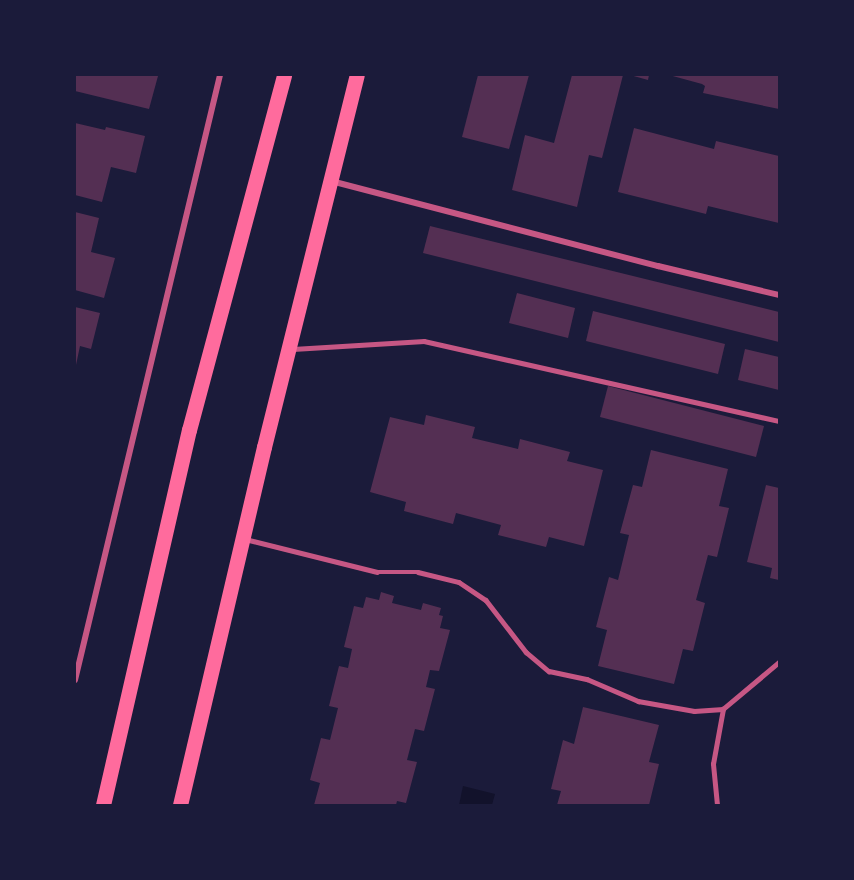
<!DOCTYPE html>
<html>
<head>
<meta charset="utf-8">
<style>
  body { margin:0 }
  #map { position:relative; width:854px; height:880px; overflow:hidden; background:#1b1b3a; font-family:Montserrat,sans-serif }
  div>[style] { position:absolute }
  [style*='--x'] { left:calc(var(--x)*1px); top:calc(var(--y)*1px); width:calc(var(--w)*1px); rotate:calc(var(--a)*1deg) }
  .water>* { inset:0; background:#12122b }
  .building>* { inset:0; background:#542f53 }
  .service>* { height:4.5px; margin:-2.25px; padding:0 2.25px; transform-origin:2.25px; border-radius:2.25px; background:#c65784 }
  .minor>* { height:6px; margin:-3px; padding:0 3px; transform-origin:3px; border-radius:3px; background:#c65784 }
  .primary>* { height:15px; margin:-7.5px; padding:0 7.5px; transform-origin:7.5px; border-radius:7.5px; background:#ff6b9d }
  span { translate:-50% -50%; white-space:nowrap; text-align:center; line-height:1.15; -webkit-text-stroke:5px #1b1b3a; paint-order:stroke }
  .frame { position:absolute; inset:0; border:76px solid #1b1b3a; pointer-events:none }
</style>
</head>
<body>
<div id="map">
  <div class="water">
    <div style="clip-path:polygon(463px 786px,495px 794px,492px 805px,459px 805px)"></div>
  </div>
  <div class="building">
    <div style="clip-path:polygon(75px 75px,153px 75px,158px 76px,149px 109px,75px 91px)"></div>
    <div style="clip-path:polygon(478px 75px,529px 75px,509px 149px,462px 137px)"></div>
    <div style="clip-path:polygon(572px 75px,623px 75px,602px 158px,589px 155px,577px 207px,512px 190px,525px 135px,554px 143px)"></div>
    <div style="clip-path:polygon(630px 75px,649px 75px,648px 80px)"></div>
    <div style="clip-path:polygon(669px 75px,779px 75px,779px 109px,703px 93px,705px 86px,702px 84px)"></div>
    <div style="clip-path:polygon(75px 123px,105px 130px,106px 127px,145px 136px,136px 173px,111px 167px,102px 202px,75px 195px)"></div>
    <div style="clip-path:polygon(634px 128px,714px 149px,716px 141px,779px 156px,779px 223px,708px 206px,706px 214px,618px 192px)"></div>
    <div style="clip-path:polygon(75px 212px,99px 218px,91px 252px,115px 258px,104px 298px,75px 290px)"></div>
    <div style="clip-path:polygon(430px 226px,779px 312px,779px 342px,423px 253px)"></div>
    <div style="clip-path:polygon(517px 293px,575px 308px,568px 338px,509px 323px)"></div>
    <div style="clip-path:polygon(75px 307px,100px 313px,91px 349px,80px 346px,76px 365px)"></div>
    <div style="clip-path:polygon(593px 311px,725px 344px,718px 374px,586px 341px)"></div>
    <div style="clip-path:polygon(745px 349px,779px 357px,779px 390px,738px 380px)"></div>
    <div style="clip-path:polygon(608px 386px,764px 426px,756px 457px,600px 417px)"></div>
    <div style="clip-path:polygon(426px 415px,475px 427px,472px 438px,518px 449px,520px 439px,570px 452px,567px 461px,603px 470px,584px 546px,549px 537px,546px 547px,498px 535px,501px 525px,456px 513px,453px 524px,404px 511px,406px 502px,370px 492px,390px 417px,424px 425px)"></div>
    <div style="clip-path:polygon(651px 450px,728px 469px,719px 506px,729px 508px,717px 557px,708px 555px,696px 600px,705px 603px,693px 651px,683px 649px,674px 684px,598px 666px,607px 630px,596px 627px,609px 577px,618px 580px,629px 535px,620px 533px,633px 485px,642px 487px)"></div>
    <div style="clip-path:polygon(766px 485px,779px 488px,779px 580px,770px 578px,772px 568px,747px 562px)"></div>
    <div style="clip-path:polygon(381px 592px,394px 596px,392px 603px,421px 610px,423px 603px,441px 608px,439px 615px,443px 616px,440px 628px,450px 630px,439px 671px,430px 670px,426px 687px,435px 689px,424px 731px,415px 729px,407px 760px,417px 762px,406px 803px,397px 801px,396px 805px,314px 805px,320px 783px,310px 780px,321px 738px,330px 740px,338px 708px,329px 706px,339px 666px,348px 668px,352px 649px,344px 647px,354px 606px,363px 608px,366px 597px,379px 600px)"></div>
    <div style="clip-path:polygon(583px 707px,659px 725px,649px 762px,659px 764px,649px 805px,557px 805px,561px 791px,551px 789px,563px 740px,574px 744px)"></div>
  </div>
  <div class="service">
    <div style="--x:293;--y:349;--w:131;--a:-3.5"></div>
    <div style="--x:424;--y:341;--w:364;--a:12.7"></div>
    <div style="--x:245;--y:539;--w:136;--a:14"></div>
    <div style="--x:377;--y:572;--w:41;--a:0"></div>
    <div style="--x:418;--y:572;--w:42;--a:13.7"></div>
    <div style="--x:459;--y:582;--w:32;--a:34"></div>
    <div style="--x:486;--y:600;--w:66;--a:52.4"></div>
    <div style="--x:526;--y:652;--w:30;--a:40"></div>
    <div style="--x:549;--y:671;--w:39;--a:12"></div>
    <div style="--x:587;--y:679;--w:56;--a:23.3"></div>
    <div style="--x:638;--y:701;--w:57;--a:10.1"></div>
    <div style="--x:694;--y:711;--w:29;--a:-4"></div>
    <div style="--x:723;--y:709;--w:73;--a:-40"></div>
    <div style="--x:717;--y:805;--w:41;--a:-95.6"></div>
    <div style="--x:713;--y:764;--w:56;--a:-79.7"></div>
  </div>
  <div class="minor">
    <div style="--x:331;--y:181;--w:338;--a:14.6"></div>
    <div style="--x:658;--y:266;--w:124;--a:13.5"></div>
    <div style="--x:75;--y:680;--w:622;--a:-76.52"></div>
  </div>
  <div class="primary">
    <div style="--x:103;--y:805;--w:385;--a:-77.1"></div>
    <div style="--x:189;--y:430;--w:367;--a:-75"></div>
    <div style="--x:180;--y:805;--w:368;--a:-76.8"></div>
    <div style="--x:264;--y:447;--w:383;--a:-76"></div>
  </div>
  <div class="frame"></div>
</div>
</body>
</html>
